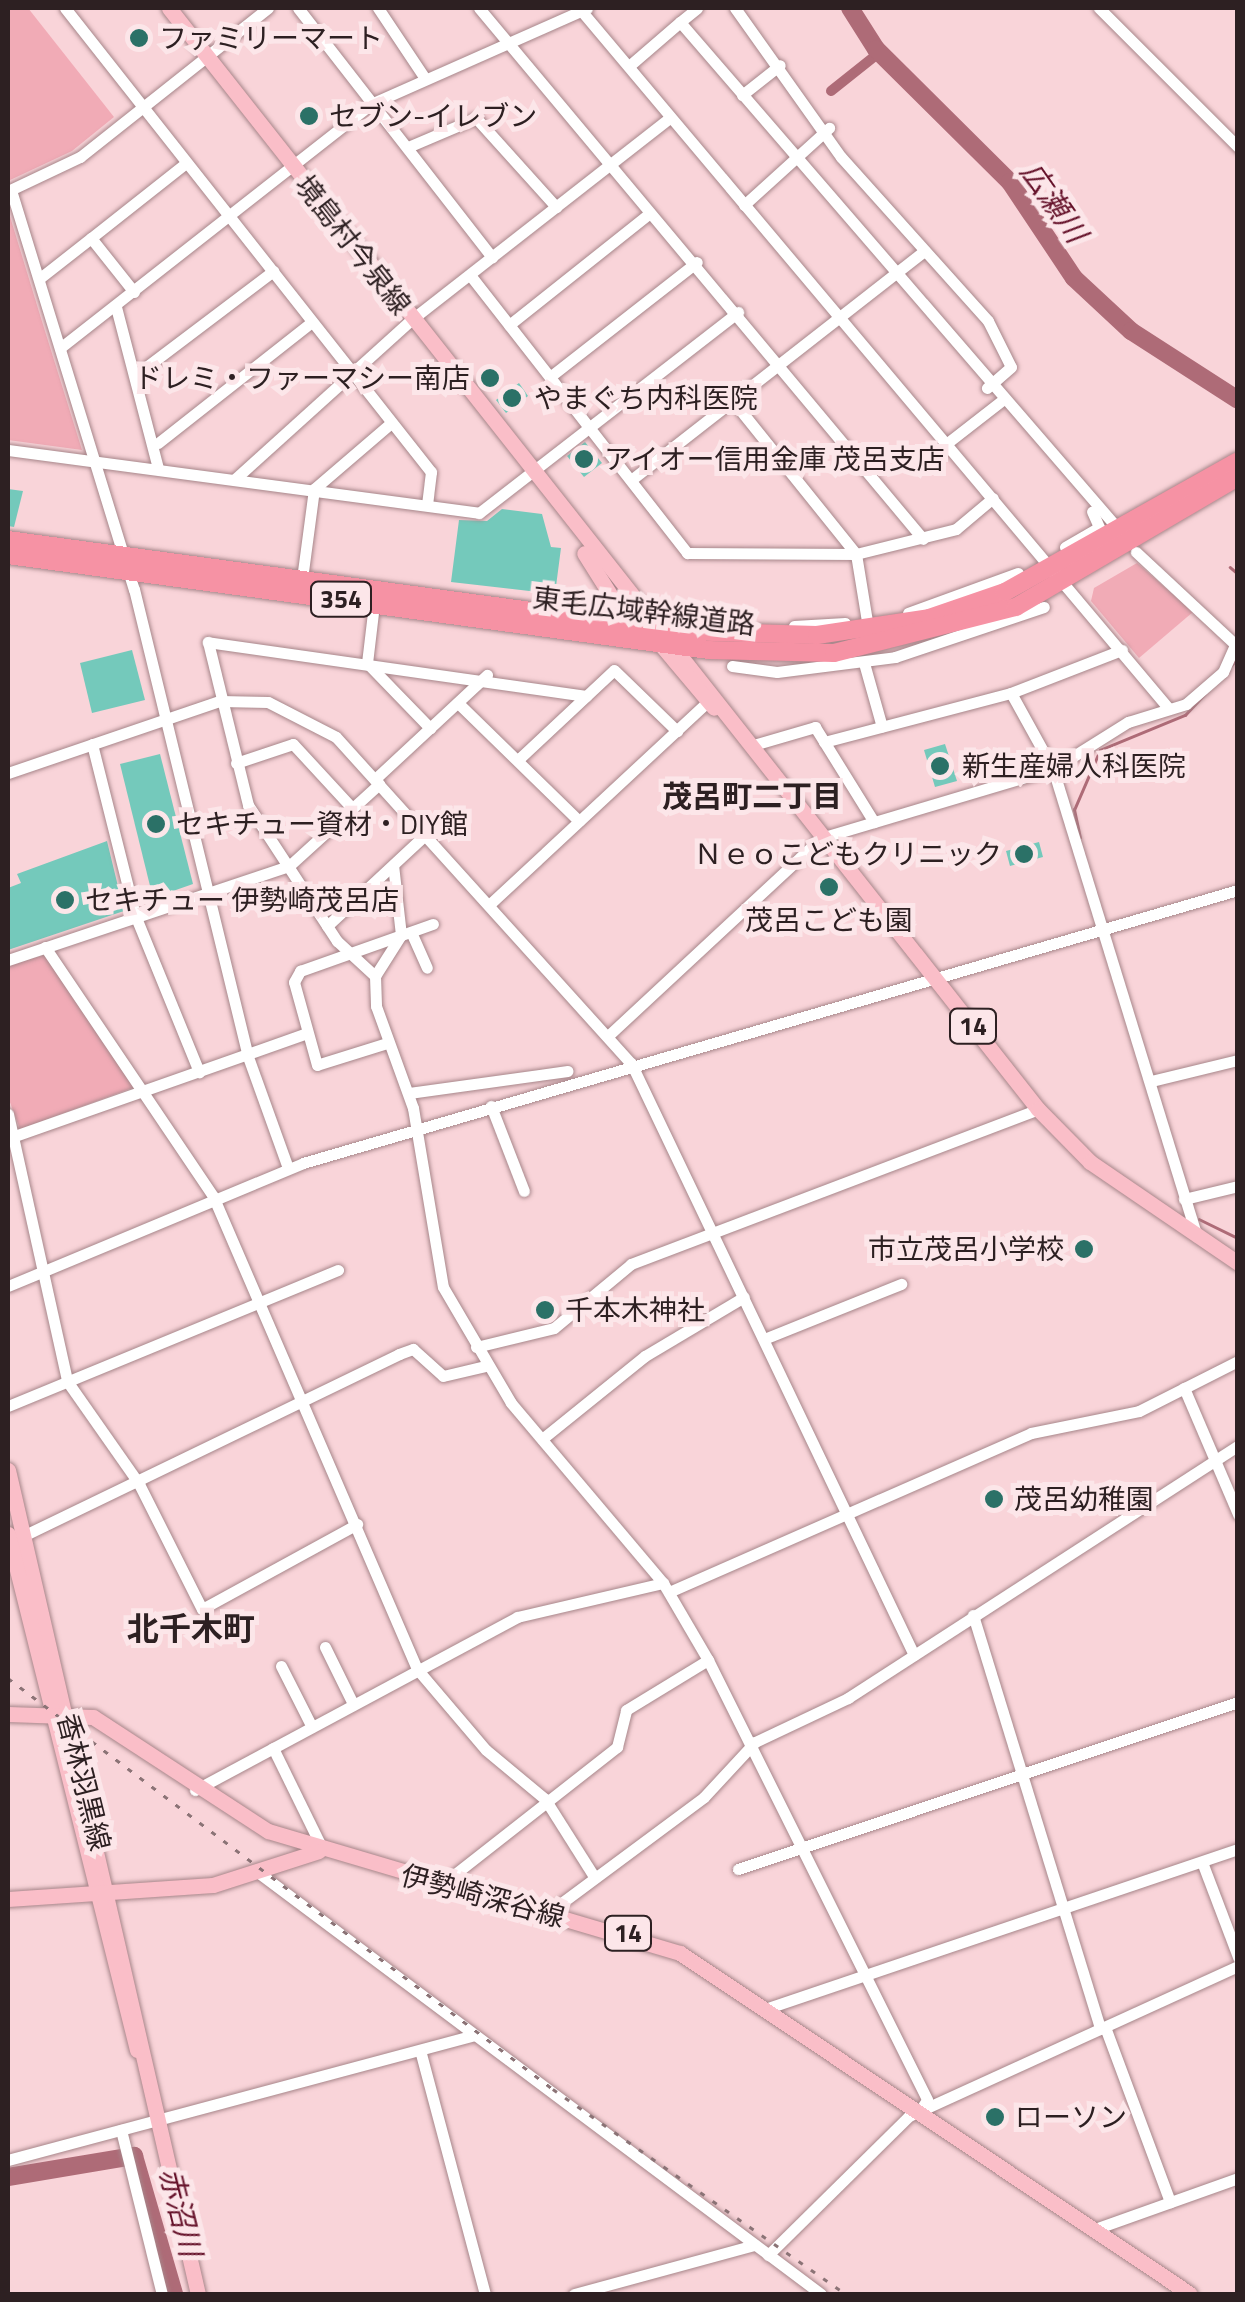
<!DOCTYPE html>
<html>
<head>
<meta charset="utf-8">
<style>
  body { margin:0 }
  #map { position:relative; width:1245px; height:2302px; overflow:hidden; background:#f9d4d9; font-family:"Titillium Web","Noto Sans JP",sans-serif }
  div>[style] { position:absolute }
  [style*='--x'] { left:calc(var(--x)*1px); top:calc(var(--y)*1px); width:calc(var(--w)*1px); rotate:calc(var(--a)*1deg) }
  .green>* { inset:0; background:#f1abb6 }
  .stream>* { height:2.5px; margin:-1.25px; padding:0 1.25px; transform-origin:1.25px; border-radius:1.25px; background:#ae6b77 }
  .canal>* { height:10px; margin:-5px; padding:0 5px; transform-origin:5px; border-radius:5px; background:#ae6b77 }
  .river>* { height:18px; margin:-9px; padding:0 9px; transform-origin:9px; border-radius:9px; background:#ae6b77 }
  .building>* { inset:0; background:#74c9bb }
  .roads { filter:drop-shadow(0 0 2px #a7868a) drop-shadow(0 0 2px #a7868a) }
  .minor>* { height:11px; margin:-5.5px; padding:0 5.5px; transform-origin:5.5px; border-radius:5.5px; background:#fff }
  .major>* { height:15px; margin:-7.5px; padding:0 7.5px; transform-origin:7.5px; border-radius:7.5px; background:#fabec8 }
  .highway>* { height:18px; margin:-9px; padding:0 9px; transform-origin:9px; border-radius:9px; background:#f692a4 }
  .rail>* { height:2.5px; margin-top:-1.25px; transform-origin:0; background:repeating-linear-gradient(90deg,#8b7376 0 5px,transparent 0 15px) }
  .dots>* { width:28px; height:28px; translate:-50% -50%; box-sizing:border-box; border:5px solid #fce6e9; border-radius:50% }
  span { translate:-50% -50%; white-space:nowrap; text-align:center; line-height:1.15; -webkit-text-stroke:10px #fce6e9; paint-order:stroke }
  .shield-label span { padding:2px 8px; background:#fce6e9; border:2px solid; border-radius:8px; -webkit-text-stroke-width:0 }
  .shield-label { font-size:25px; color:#2d2022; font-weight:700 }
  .poi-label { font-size:28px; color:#2d2022 }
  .left { translate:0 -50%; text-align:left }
  .right { translate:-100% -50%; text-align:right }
  .street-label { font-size:28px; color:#2d2022 }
  .water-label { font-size:30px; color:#66132b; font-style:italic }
  .neighbourhood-label { font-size:30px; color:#2d2022; font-weight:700 }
  .quarter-label { font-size:32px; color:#2d2022; font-weight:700 }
  .frame { position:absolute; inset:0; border:10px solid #2d2022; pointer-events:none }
</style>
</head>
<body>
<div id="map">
  <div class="green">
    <div style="clip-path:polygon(8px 8px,28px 8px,114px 117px,72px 151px,8px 181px)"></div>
    <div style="clip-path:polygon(8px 210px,40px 315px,82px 450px,8px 440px)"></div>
    <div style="clip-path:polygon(1137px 563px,1193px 612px,1139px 658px,1091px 601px,1094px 588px)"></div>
    <div style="clip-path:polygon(45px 955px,135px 1087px,20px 1129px,8px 1097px,8px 965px)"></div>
  </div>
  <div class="stream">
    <div style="--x:1237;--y:516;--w:2;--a:-63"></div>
    <div style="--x:1230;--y:567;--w:11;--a:41"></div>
    <div style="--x:1080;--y:838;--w:29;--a:-102"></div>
    <div style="--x:1074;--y:810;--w:65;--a:-66.6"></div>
    <div style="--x:1100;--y:750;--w:92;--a:-22.4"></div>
    <div style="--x:1185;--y:715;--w:78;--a:-47.1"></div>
    <div style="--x:1199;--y:1219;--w:43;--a:26"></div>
  </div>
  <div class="canal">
    <div style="--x:831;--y:91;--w:63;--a:-38.5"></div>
  </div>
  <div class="river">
    <div style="--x:850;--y:8;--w:49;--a:57.6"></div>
    <div style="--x:876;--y:49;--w:189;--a:44.8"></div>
    <div style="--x:1010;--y:182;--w:115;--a:56.3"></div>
    <div style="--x:1074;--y:278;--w:78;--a:42.9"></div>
    <div style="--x:1131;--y:331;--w:127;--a:32.8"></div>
    <div style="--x:8;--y:2177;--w:128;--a:-9.5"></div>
    <div style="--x:134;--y:2156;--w:144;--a:73.8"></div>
  </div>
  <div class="building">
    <div style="clip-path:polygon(519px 383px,528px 396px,506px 413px,496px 400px)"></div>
    <div style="clip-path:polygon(585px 442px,602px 463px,584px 477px,567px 456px)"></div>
    <div style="clip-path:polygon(8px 489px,23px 491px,14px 527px,8px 526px)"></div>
    <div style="clip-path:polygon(502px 509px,542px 514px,551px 547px,561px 548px,555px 594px,451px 582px,459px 520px,487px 521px)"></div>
    <div style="clip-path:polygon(132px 650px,145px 700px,92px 713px,80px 663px)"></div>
    <div style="clip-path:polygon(945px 744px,957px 781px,935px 787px,924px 750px)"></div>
    <div style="clip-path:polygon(160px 754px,193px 884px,153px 898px,120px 764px)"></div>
    <div style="clip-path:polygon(107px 841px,124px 911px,8px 950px,8px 888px,21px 883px,17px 874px)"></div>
    <div style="clip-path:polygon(1039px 842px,1043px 857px,1010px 866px,1006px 851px)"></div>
  </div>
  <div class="roads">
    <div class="minor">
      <div style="--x:65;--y:8;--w:591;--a:51.73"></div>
      <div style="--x:431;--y:472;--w:33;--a:97"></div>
      <div style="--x:298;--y:8;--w:316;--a:52.1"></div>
      <div style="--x:378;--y:8;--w:83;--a:56.3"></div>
      <div style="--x:479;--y:8;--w:692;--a:50.1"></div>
      <div style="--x:579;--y:8;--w:916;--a:49.91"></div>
      <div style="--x:735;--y:8;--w:183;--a:54.6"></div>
      <div style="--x:841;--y:157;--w:220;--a:48.1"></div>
      <div style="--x:988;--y:321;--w:51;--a:63.4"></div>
      <div style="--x:1011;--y:367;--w:32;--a:139"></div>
      <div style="--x:1099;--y:8;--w:197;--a:45"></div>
      <div style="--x:680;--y:22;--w:22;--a:-39"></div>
      <div style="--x:629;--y:66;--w:67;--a:-40.8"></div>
      <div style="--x:680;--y:22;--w:662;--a:49.16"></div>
      <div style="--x:742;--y:95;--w:48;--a:-38.3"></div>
      <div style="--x:408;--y:147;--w:74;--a:-23.1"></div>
      <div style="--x:476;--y:118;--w:120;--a:48"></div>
      <div style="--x:11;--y:190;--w:418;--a:72.9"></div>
      <div style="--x:134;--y:589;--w:479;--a:76.3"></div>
      <div style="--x:247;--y:1054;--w:121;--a:70.2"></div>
      <div style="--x:8;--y:191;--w:80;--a:-25.3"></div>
      <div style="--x:80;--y:157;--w:240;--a:-38.4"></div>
      <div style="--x:744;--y:205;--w:115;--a:-42.2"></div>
      <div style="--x:470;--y:275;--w:353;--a:52"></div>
      <div style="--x:687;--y:553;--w:169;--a:0.3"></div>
      <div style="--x:856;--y:554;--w:103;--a:-14"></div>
      <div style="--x:956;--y:529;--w:48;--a:-40"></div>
      <div style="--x:40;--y:278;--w:65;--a:-38.1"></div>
      <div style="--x:134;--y:292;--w:69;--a:-128.5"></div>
      <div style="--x:91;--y:238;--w:121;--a:-38.3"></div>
      <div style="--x:116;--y:307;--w:166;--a:75.4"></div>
      <div style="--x:509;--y:325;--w:180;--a:-38.5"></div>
      <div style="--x:60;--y:348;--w:397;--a:-38.1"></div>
      <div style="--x:373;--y:103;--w:234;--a:-23.9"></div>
      <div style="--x:137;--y:374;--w:171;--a:-37.1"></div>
      <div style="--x:551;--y:376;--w:185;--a:-38"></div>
      <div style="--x:733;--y:401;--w:196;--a:51.2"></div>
      <div style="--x:856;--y:554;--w:68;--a:80.7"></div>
      <div style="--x:158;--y:443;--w:196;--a:-38.2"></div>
      <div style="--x:946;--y:444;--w:68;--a:-37.9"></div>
      <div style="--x:8;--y:450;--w:475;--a:7.6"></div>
      <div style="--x:479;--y:513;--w:328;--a:-37.8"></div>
      <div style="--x:235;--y:479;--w:237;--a:-42.1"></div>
      <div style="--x:411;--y:320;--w:328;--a:-38"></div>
      <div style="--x:631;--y:480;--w:372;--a:-38"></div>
      <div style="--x:1065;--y:547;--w:39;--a:-30"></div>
      <div style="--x:1099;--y:527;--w:17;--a:-114"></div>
      <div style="--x:1136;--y:552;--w:139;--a:43"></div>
      <div style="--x:302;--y:579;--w:91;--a:-82.4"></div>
      <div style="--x:314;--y:489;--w:101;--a:-40.6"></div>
      <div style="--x:908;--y:613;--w:117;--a:-20"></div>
      <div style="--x:690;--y:617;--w:52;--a:8.9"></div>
      <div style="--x:794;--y:626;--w:51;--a:-3.4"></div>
      <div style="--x:367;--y:663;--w:91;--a:45.9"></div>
      <div style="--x:367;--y:663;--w:59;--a:-83.2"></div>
      <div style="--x:864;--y:663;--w:66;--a:74.3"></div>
      <div style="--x:732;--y:666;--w:45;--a:7.6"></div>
      <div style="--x:777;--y:672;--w:119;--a:-7.2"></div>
      <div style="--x:895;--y:657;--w:157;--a:-18.6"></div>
      <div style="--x:1011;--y:693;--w:87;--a:61.1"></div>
      <div style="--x:1053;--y:769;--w:489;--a:72.9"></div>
      <div style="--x:586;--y:696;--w:382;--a:-171.9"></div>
      <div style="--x:208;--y:642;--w:168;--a:76.2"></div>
      <div style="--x:248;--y:805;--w:163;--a:56.8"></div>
      <div style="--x:337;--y:941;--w:52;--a:42.6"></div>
      <div style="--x:375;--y:976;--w:30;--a:88"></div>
      <div style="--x:376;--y:1006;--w:109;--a:70.1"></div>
      <div style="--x:413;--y:1108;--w:181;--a:80.5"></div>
      <div style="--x:443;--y:1287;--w:134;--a:59.6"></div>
      <div style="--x:511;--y:1403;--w:236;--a:49.8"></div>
      <div style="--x:663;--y:1583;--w:89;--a:59.7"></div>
      <div style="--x:708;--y:1660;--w:491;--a:63.5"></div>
      <div style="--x:927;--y:2100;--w:14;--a:124"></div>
      <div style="--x:458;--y:703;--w:169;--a:44.3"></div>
      <div style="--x:824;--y:742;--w:193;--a:-14.7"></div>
      <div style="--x:1011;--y:693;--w:119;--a:-21.2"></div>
      <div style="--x:92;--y:744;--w:176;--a:75.9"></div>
      <div style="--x:135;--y:915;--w:170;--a:67.8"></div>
      <div style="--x:750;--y:746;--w:68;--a:-16.3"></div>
      <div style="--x:815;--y:727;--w:112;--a:58.2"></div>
      <div style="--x:521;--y:757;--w:127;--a:-43.1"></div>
      <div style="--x:614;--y:670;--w:88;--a:44.1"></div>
      <div style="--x:236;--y:763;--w:60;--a:-18.4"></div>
      <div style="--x:293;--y:744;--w:87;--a:47.3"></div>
      <div style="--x:8;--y:773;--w:224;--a:-18.8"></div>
      <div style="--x:220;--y:701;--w:48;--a:1.2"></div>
      <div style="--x:268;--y:702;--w:76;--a:27.2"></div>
      <div style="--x:336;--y:737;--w:440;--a:47.9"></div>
      <div style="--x:631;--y:1063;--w:656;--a:64.45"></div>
      <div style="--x:375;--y:779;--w:153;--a:-42.9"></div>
      <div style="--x:491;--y:903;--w:296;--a:-42.9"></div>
      <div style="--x:327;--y:926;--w:135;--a:-42.9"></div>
      <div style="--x:411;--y:932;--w:39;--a:66"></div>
      <div style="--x:45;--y:947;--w:300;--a:56"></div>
      <div style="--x:213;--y:1196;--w:515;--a:66.67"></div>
      <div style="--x:417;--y:1669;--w:106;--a:49.6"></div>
      <div style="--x:486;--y:1750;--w:77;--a:39.7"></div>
      <div style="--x:545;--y:1799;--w:93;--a:57.7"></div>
      <div style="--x:8;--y:960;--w:296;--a:-18.5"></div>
      <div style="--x:289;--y:866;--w:122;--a:-42.3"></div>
      <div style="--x:375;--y:976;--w:49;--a:-57.6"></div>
      <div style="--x:401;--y:935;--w:70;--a:-96.5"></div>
      <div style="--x:610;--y:1034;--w:288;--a:-42.9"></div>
      <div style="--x:821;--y:838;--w:242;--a:-16.6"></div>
      <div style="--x:1053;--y:769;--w:89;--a:-32.1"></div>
      <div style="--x:1128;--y:722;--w:61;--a:-17.2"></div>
      <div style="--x:1186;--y:704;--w:49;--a:-40.9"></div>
      <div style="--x:1223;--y:672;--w:30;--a:-66"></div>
      <div style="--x:387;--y:1043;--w:73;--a:162.6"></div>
      <div style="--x:317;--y:1065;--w:86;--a:-105.5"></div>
      <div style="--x:294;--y:982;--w:13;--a:-61"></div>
      <div style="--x:300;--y:971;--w:141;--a:-19.5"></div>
      <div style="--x:1151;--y:1081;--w:89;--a:-13.6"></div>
      <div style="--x:409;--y:1093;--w:160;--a:-7.9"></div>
      <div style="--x:491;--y:1106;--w:91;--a:68.8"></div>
      <div style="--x:8;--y:1114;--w:273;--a:77.5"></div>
      <div style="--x:67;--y:1381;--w:126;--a:55"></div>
      <div style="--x:139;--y:1484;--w:140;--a:63.3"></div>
      <div style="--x:202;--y:1609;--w:177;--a:-28.7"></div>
      <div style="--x:9;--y:1138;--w:316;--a:-19.4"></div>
      <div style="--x:1184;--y:1199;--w:56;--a:-13.5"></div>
      <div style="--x:8;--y:1286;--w:320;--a:-22.6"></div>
      <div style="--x:303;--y:1163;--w:974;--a:-16.28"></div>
      <div style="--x:764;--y:1339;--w:148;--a:-21.9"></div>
      <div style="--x:476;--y:1347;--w:80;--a:-13.7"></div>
      <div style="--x:554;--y:1328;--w:100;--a:-39.7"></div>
      <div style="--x:631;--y:1264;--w:436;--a:-20.8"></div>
      <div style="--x:1184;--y:1388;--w:137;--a:66.8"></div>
      <div style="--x:8;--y:1406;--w:357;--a:-22.4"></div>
      <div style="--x:542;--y:1439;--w:132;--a:-38.9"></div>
      <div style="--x:645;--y:1356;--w:115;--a:-30.8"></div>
      <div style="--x:23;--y:1536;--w:418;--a:-25.8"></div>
      <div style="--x:399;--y:1354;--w:15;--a:-20"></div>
      <div style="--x:413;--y:1349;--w:40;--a:42"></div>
      <div style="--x:443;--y:1376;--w:43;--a:-13.4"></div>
      <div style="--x:669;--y:1592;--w:395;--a:-23.7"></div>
      <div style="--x:1031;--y:1433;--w:110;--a:-11.5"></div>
      <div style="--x:1139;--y:1411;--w:111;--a:-26.8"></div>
      <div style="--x:973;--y:1615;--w:433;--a:72.9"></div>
      <div style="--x:325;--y:1647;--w:64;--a:63.8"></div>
      <div style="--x:281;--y:1666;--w:68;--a:63.1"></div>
      <div style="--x:273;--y:1748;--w:111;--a:63.9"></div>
      <div style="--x:195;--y:1790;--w:366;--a:-28.2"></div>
      <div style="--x:517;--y:1617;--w:150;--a:-13.1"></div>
      <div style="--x:1202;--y:1862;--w:102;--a:69.2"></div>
      <div style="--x:738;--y:1869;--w:527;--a:-18.47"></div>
      <div style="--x:259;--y:1873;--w:702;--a:36.84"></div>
      <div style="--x:441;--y:1885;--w:224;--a:-38.1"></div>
      <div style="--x:617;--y:1747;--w:38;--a:-76"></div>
      <div style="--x:626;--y:1710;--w:96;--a:-31.4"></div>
      <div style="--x:548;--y:1913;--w:194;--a:-36.6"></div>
      <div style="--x:704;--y:1797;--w:75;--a:-47.2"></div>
      <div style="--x:755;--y:1742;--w:103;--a:-25.3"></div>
      <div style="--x:848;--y:1698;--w:464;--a:-32.9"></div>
      <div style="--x:768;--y:2008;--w:496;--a:-18.7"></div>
      <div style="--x:1105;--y:2027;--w:187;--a:69.6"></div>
      <div style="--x:420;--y:2050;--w:253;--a:75.1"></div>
      <div style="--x:121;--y:2130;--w:169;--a:76"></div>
      <div style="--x:8;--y:2160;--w:482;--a:-15"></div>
      <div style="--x:1095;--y:2229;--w:152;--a:-19.6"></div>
      <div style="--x:768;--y:2255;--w:198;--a:-44.6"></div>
      <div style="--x:909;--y:2116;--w:362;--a:-24.5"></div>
      <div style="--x:574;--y:2294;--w:187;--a:-15.2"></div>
    </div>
    <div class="major">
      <div style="--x:169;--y:8;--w:1403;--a:51.72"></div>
      <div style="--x:1038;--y:1109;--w:74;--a:45.5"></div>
      <div style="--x:1090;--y:1162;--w:179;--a:34.3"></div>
      <div style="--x:582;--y:609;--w:21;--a:5"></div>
      <div style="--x:603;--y:611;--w:16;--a:-50"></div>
      <div style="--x:613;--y:599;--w:54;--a:-122.2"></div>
      <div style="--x:661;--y:645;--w:82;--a:49.9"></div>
      <div style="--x:8;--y:1470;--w:846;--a:77.02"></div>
      <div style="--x:8;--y:1534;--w:532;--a:75.96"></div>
      <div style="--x:8;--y:1714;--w:85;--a:2"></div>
      <div style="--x:93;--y:1717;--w:209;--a:33.1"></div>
      <div style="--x:268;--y:1831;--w:430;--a:16.5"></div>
      <div style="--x:680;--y:1953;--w:613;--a:33.77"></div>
      <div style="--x:8;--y:1899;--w:205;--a:-3.9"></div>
      <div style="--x:213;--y:1885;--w:111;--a:-17.8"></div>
    </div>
    <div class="highway">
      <div style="--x:8;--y:540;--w:676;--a:7.73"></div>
      <div style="--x:678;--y:631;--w:139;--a:1.6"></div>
      <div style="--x:817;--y:635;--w:113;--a:-8.6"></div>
      <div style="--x:929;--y:618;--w:80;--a:-18.9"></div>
      <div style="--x:1005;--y:592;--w:267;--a:-29.3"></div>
      <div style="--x:8;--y:555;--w:707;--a:7.72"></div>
      <div style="--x:709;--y:650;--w:125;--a:1.4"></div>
      <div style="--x:834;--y:653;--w:188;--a:-14.2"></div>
      <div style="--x:1016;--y:607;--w:257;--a:-30.4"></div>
    </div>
  </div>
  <div class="rail">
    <div style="--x:8;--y:1678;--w:683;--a:37.02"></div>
    <div style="--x:553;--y:2089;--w:358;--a:35"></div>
  </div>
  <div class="dots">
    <div style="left:139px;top:38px;background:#2b7167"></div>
    <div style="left:309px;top:116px;background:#2b7167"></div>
    <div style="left:490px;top:378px;background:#2b7167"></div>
    <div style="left:512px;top:398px;background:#2b7167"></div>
    <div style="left:584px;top:459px;background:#2b7167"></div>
    <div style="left:940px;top:766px;background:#2b7167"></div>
    <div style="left:156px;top:824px;background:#2b7167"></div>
    <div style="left:1024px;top:854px;background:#2b7167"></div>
    <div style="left:829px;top:887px;background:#2b7167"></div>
    <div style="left:65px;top:900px;background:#2b7167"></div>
    <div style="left:1084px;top:1249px;background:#2b7167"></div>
    <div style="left:545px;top:1310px;background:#2b7167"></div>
    <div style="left:994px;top:1499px;background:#2b7167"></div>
    <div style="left:995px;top:2117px;background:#2b7167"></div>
  </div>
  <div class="shield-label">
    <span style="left:341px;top:599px">354</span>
    <span style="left:973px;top:1026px">14</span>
    <span style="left:628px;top:1933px">14</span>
  </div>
  <div class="poi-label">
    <span class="left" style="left:159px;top:38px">ファミリーマート</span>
    <span class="left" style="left:329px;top:116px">セブン-イレブン</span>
    <span class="right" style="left:470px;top:378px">ドレミ・ファーマシー南店</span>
    <span class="left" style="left:534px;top:398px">やまぐち内科医院</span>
    <span class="left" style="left:604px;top:459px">アイオー信用金庫 茂呂支店</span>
    <span class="left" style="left:962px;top:766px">新生産婦人科医院</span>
    <span class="left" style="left:176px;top:824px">セキチュー資材・DIY館</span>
    <span class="right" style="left:1002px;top:854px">Ｎｅｏこどもクリニック</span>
    <span class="left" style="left:85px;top:900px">セキチュー 伊勢崎茂呂店</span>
    <span style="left:829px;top:920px">茂呂こども園</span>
    <span class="right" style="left:1064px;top:1249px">市立茂呂小学校</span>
    <span class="left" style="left:565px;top:1310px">千本木神社</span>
    <span class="left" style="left:1014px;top:1499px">茂呂幼稚園</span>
    <span class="left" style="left:1015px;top:2117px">ローソン</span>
  </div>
  <div class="street-label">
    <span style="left:353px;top:245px;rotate:52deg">境島村今泉線</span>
    <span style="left:644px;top:611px;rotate:7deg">東毛広域幹線道路</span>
    <span style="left:84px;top:1782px;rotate:76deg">香林羽黒線</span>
    <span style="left:483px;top:1896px;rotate:15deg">伊勢崎深谷線</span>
  </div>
  <div class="water-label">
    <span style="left:1054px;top:202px;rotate:55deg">広瀬川</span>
    <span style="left:181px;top:2212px;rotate:76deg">赤沼川</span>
  </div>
  <div class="neighbourhood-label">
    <span style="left:752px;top:796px">茂呂町二丁目</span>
  </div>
  <div class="quarter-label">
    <span style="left:191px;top:1628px">北千木町</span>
  </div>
  <div class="frame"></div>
</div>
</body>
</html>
